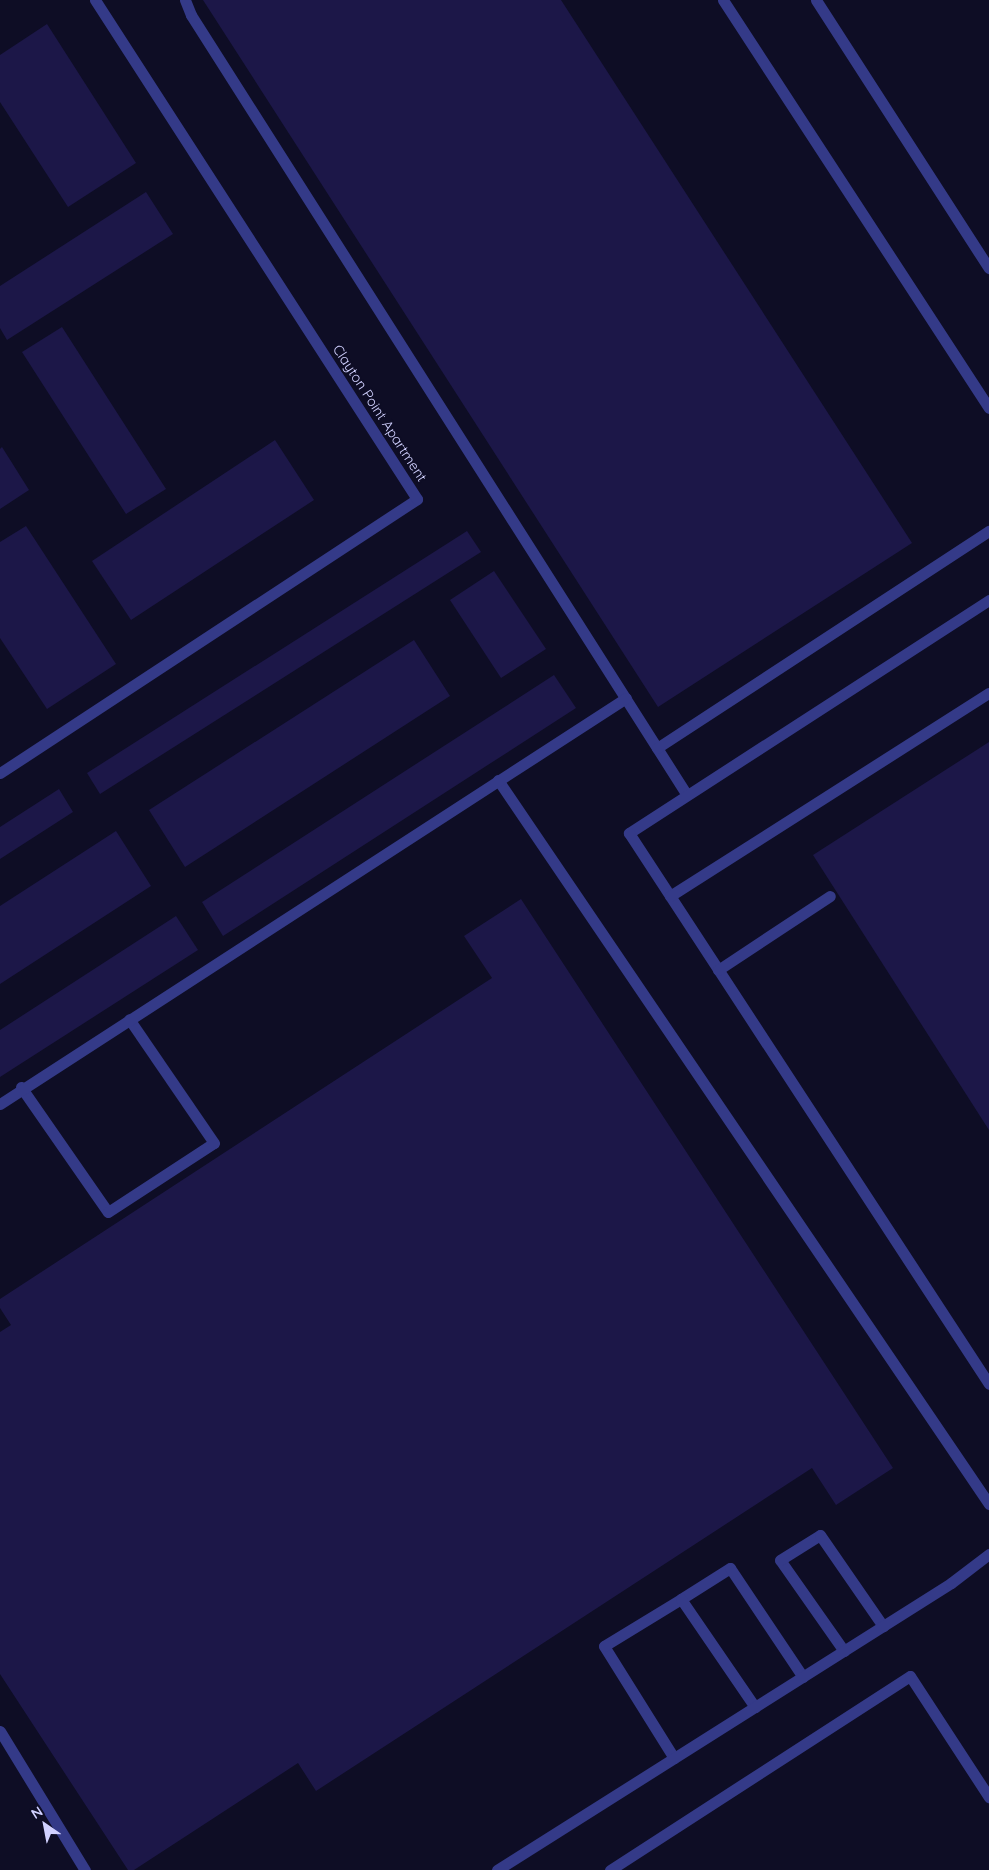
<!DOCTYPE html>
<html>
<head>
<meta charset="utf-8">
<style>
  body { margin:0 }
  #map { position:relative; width:989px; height:1870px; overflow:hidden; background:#0e0d25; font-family:Quicksand,sans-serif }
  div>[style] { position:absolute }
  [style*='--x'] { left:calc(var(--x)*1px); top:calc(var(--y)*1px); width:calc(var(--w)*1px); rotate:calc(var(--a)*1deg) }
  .building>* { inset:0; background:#1c1748 }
  .lane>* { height:11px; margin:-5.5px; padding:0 5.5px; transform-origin:5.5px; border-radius:5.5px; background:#343a88 }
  span { translate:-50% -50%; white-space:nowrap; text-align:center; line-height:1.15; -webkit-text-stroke:4px #0e0d25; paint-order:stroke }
  .street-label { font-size:14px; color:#d1d1ff }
  .north { position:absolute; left:20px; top:1800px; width:50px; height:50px; -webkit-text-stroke:4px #0e0d25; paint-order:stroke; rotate:327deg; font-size:14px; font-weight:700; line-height:20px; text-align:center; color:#d1d1ff }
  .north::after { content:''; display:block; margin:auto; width:18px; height:22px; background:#d1d1ff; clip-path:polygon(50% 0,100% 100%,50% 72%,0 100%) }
</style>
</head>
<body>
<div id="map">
  <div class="building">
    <div style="clip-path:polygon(203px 0,561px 0,912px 543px,658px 707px)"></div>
    <div style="clip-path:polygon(47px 24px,136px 163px,68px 207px,0 102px,0 55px)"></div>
    <div style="clip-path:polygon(146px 192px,173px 234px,7px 340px,0 328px,0 286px)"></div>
    <div style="clip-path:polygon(62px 327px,166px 489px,126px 514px,22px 352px)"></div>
    <div style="clip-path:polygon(275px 440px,314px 500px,131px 620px,92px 561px)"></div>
    <div style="clip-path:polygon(2px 447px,29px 490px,0 509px,0 449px)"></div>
    <div style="clip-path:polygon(26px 526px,116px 664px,47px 709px,0 638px,0 542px)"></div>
    <div style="clip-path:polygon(467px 531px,481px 552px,100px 794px,87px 773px)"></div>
    <div style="clip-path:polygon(494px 571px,546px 649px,501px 678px,450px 600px)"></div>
    <div style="clip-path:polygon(414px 640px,450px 696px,185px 867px,149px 810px)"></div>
    <div style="clip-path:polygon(554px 675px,576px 708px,223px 936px,202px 902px)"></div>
    <div style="clip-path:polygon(989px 742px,989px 1130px,813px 855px)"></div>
    <div style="clip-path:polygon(59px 789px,73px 812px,0 859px,0 827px)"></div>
    <div style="clip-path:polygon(116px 831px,151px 886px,0 984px,0 906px)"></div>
    <div style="clip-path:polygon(521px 899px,893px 1468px,836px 1505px,812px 1468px,316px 1791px,298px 1763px,134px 1870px,128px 1870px,0 1674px,0 1332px,11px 1325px,0 1308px,0 1299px,492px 978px,464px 936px)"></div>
    <div style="clip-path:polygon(176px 916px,198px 950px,0 1077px,0 1030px)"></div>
  </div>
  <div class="lane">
    <div style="--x:185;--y:0;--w:16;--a:68"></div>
    <div style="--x:191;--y:15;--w:924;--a:57.55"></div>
    <div style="--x:723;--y:0;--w:487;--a:56.9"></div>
    <div style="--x:816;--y:0;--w:319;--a:57.2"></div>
    <div style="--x:989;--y:600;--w:429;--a:147.1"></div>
    <div style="--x:629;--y:833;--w:658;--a:56.84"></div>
    <div style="--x:657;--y:748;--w:397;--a:-33.2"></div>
    <div style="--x:0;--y:773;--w:499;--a:-33.3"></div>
    <div style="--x:417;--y:499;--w:594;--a:-122.83"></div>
    <div style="--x:498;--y:780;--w:875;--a:55.86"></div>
    <div style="--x:670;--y:896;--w:378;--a:-32.5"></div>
    <div style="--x:718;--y:970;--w:134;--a:-33.5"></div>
    <div style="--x:21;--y:1087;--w:152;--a:55.2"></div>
    <div style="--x:108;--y:1212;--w:126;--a:-33.1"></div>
    <div style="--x:214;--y:1143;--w:150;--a:-124.4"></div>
    <div style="--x:0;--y:1104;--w:746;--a:-32.97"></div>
    <div style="--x:681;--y:1599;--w:58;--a:-32.3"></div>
    <div style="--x:730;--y:1568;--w:131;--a:56.2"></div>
    <div style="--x:844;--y:1651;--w:111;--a:-125.1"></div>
    <div style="--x:780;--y:1560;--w:47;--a:-32"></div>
    <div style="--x:820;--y:1535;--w:111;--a:55.3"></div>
    <div style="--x:0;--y:1731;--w:163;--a:58.6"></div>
    <div style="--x:674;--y:1758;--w:132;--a:-122"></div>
    <div style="--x:604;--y:1646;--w:90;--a:-31.4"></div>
    <div style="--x:681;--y:1599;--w:131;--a:55.6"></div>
    <div style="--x:497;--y:1870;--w:537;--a:-32.3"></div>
    <div style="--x:951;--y:1583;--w:48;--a:-37.3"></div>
    <div style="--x:610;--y:1870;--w:357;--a:-32.9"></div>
    <div style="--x:910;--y:1676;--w:145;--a:56.9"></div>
  </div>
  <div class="street-label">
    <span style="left:380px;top:413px;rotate:57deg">Clayton Point Apartment</span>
  </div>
  <div class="north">N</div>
</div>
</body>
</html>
